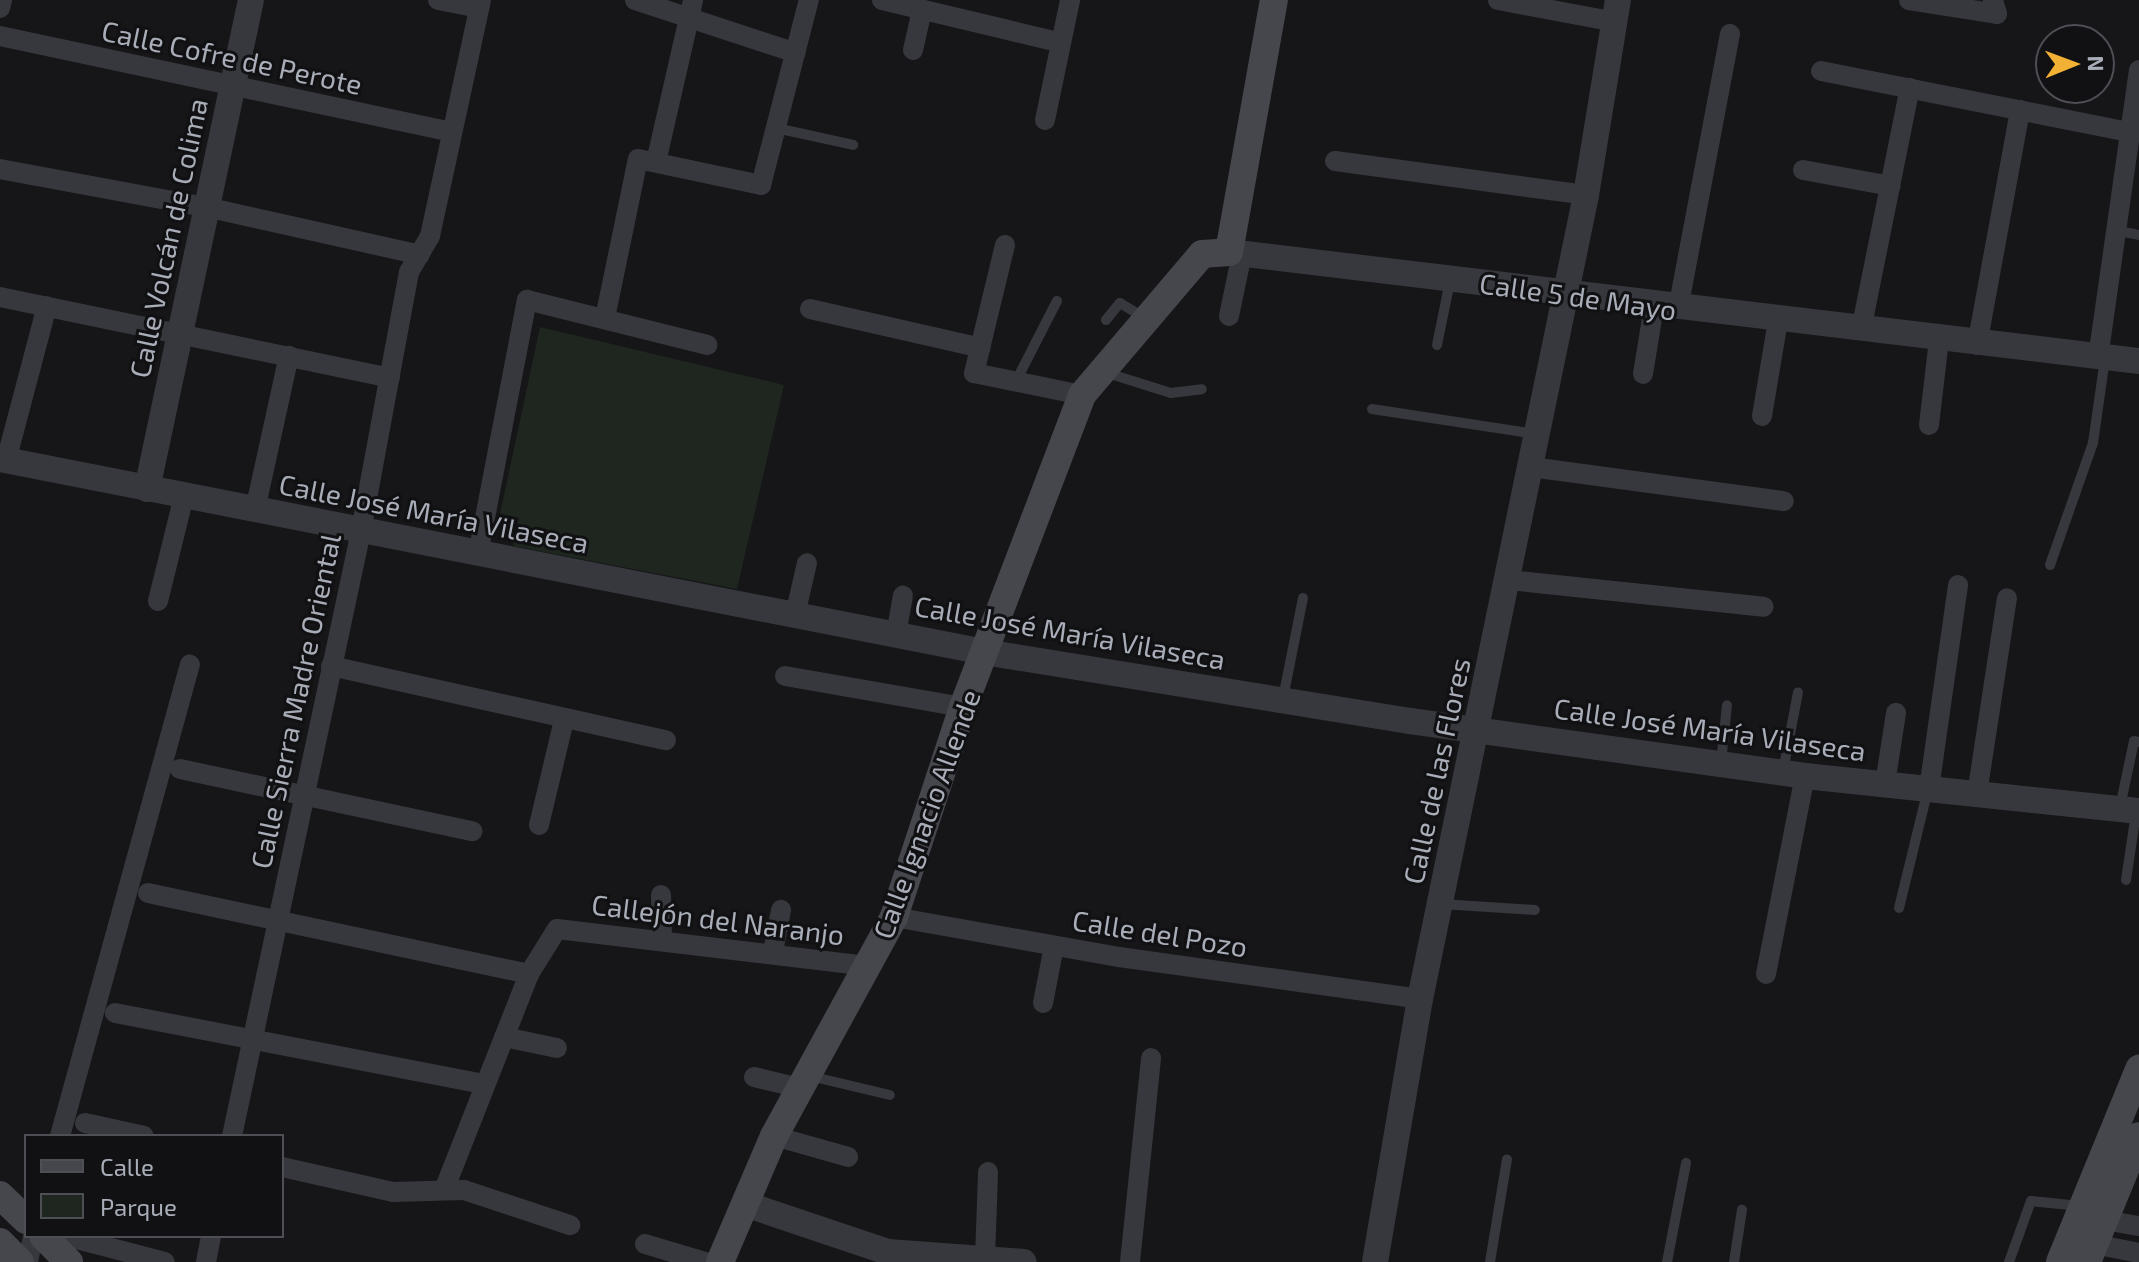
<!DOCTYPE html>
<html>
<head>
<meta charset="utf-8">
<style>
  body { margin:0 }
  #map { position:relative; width:2139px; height:1262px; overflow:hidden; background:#161618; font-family:"Exo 2",sans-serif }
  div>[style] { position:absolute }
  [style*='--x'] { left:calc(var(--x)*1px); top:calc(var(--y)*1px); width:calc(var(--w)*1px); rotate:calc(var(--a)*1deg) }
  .green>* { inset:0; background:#1e261f }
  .service>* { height:10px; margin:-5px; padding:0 5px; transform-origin:5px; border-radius:5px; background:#37383d }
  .minor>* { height:20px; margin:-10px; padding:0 10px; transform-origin:10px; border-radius:10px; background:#37383d }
  .tertiary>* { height:26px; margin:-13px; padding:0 13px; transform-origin:13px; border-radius:13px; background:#37383d }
  .secondary>* { height:28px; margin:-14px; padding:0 14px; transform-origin:14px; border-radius:14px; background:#45474d }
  span { translate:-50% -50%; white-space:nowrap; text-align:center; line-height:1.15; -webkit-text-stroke:6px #111113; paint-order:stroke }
  .street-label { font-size:28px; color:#a8adb8 }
  .legend { position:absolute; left:24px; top:1134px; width:260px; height:104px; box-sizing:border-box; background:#111113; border:2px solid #4d4f55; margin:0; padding:10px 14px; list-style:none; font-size:24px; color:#a8adb8 }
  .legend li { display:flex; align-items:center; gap:16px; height:40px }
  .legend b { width:40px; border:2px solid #4d4f55 }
  .north { position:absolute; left:2035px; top:24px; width:80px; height:80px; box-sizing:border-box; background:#111113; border:2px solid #4d4f55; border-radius:50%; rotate:89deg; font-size:22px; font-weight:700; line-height:32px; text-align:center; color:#a8adb8 }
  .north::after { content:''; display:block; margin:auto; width:28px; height:36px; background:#f2b134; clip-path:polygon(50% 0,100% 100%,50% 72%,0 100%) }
</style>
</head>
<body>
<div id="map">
  <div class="green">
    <div style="clip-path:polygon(540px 327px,784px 385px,737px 589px,513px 546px,519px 518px,500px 514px)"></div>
  </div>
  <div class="service">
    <div style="--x:776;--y:128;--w:79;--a:12.4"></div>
    <div style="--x:2115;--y:230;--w:25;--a:12"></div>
    <div style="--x:1106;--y:320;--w:22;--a:-51"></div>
    <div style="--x:1120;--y:303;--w:29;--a:31"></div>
    <div style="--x:1437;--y:345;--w:65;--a:-78.5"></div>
    <div style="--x:1104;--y:372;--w:70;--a:17.4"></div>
    <div style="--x:1171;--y:393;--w:31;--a:-7"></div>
    <div style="--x:1016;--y:381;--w:90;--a:-62.9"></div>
    <div style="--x:1372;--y:409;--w:166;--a:8.7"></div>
    <div style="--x:2050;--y:565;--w:129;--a:-70.6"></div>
    <div style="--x:2093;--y:443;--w:85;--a:-81.9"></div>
    <div style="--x:1283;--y:698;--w:102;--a:-78.7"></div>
    <div style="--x:1721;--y:763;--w:58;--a:-84.1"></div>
    <div style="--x:1783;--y:771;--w:80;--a:-79.2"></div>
    <div style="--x:2120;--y:807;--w:67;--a:-78"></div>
    <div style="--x:2134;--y:741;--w:5;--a:11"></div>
    <div style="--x:2126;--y:880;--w:68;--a:-81.5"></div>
    <div style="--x:1442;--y:904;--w:93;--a:3.7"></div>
    <div style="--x:1899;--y:908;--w:122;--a:-76.3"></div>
    <div style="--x:810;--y:1076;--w:82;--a:13.4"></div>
    <div style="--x:1490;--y:1262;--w:104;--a:-80.6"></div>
    <div style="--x:1667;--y:1262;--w:101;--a:-79.1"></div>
    <div style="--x:1734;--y:1262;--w:53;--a:-81.3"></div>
    <div style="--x:2009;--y:1262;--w:65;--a:-70.2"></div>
    <div style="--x:2031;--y:1201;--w:49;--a:5.8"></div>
  </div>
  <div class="minor">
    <div style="--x:438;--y:0;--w:42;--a:11"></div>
    <div style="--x:635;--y:0;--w:169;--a:18.2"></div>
    <div style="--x:882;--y:0;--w:181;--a:13.4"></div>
    <div style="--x:1498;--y:0;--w:119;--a:10.6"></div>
    <div style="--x:1909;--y:0;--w:89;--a:9"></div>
    <div style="--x:1997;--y:14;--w:15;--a:-106"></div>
    <div style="--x:0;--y:8;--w:8;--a:-76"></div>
    <div style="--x:0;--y:36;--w:462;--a:12"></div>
    <div style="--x:913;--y:50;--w:41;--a:-77.3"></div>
    <div style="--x:1821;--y:71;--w:314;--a:11.2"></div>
    <div style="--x:1045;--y:120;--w:123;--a:-78.2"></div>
    <div style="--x:1335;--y:161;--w:253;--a:7.7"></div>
    <div style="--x:656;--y:162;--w:166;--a:-77.1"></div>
    <div style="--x:0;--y:169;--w:209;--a:10.5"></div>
    <div style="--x:206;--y:207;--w:219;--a:12.6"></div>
    <div style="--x:1803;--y:170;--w:89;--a:10.3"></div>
    <div style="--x:1005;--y:245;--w:132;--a:103.6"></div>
    <div style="--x:974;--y:373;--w:110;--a:11.5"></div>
    <div style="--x:0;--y:297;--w:398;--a:11.7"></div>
    <div style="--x:810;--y:309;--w:175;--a:12.8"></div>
    <div style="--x:1678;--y:309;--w:280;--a:-79.3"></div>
    <div style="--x:1229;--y:316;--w:63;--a:-78.2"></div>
    <div style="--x:605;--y:318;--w:162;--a:-78.3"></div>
    <div style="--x:638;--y:159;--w:126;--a:11.9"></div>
    <div style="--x:761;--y:185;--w:191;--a:-75.5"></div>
    <div style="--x:1861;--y:330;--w:247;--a:-78.6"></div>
    <div style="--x:1977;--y:345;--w:239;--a:-79.6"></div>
    <div style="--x:2098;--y:358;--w:291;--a:-81.9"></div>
    <div style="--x:1643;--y:374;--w:69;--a:-80.8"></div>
    <div style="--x:1762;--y:416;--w:97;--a:-80.5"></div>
    <div style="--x:1929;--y:425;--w:86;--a:-83.3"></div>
    <div style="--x:6;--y:461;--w:160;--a:-75.2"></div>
    <div style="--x:1531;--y:467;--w:255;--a:7.7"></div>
    <div style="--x:255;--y:510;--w:158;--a:-77.6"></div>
    <div style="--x:478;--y:554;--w:259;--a:-79.1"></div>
    <div style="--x:527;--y:300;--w:186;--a:14"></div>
    <div style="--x:1509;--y:580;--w:256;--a:6"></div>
    <div style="--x:158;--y:601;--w:108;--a:-76.1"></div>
    <div style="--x:795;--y:615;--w:53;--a:-77"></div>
    <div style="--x:896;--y:635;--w:40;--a:-80"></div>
    <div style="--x:331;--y:666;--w:343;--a:12.5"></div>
    <div style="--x:785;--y:676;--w:181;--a:9.9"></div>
    <div style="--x:180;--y:769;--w:299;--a:12"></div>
    <div style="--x:1885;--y:784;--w:72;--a:-81.2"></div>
    <div style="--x:1929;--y:789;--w:206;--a:-81.9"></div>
    <div style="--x:1977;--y:794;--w:198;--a:-81.3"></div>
    <div style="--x:539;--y:825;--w:108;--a:-76.6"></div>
    <div style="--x:148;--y:893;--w:390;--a:12"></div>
    <div style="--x:661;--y:895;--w:45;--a:88.7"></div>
    <div style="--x:894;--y:917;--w:229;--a:10.1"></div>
    <div style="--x:1119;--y:957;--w:304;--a:7.9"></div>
    <div style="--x:773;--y:952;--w:43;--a:-79.2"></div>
    <div style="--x:1766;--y:974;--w:202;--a:-78.9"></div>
    <div style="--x:1043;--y:1003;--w:58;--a:-79.1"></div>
    <div style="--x:115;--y:1013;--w:376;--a:10.9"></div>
    <div style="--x:504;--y:1037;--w:54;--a:11.7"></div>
    <div style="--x:754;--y:1077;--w:47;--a:13.4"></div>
    <div style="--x:85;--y:1123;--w:60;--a:12.4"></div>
    <div style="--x:60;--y:1136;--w:489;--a:-74.6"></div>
    <div style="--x:232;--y:1136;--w:619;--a:-77.96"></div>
    <div style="--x:361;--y:531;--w:263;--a:-79.5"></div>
    <div style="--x:409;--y:272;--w:42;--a:-59.7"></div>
    <div style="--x:430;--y:236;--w:241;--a:-77.8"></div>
    <div style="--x:774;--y:1136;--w:77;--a:15.8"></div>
    <div style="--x:282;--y:1167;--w:114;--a:12.7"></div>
    <div style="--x:393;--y:1192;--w:71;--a:-1.6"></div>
    <div style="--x:464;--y:1190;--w:112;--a:18.3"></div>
    <div style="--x:444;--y:1190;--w:232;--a:-68.5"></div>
    <div style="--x:529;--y:974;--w:53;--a:-58.1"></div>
    <div style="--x:557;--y:929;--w:314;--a:6.8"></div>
    <div style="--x:2104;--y:1220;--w:36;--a:10"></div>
    <div style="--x:65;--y:1236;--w:103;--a:14.6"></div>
    <div style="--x:645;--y:1244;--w:63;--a:16.7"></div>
    <div style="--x:2094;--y:1244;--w:46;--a:11.3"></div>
    <div style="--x:985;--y:1259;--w:87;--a:-88"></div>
    <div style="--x:28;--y:1262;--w:26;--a:-79"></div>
    <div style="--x:206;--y:1262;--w:26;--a:-79"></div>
    <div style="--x:1130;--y:1262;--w:205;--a:-84.1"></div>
  </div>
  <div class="tertiary">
    <div style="--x:1229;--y:252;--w:917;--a:6.83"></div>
    <div style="--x:0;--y:459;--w:1003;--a:11.1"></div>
    <div style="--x:984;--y:652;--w:432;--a:9.2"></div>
    <div style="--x:1410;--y:721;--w:399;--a:7.9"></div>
    <div style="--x:1805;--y:776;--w:336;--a:6"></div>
    <div style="--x:147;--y:489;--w:500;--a:-78"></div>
    <div style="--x:745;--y:1204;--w:151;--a:18.6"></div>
    <div style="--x:888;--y:1252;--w:136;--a:4.2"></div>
    <div style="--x:1375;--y:1262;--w:267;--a:-80.3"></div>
    <div style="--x:1420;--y:999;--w:821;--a:-78.33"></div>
    <div style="--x:1586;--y:195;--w:198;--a:-80.7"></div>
  </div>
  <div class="secondary">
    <div style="--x:0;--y:1195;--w:36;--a:44"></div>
    <div style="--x:43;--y:1236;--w:37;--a:45"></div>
    <div style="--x:0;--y:1242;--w:28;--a:45"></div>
    <div style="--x:720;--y:1262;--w:137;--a:-66.8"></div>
    <div style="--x:774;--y:1136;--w:250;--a:-61.3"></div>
    <div style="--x:894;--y:917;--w:221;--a:-71.8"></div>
    <div style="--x:963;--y:707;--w:334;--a:-69.1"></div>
    <div style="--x:1082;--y:395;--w:185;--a:-49.6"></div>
    <div style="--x:1202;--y:254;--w:27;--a:-4"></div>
    <div style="--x:1229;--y:252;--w:256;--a:-79.9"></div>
    <div style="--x:2060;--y:1262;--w:209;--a:-67.7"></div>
    <div style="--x:2087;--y:1262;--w:136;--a:-67.6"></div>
  </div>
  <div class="street-label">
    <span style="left:232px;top:57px;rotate:12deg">Calle Cofre de Perote</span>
    <span style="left:168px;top:238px;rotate:-78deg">Calle Volcán de Colima</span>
    <span style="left:1578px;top:296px;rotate:8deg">Calle 5 de Mayo</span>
    <span style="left:434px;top:513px;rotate:11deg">Calle José María Vilaseca</span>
    <span style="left:1070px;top:632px;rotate:10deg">Calle José María Vilaseca</span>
    <span style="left:295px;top:701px;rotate:-78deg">Calle Sierra Madre Oriental</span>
    <span style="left:1710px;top:729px;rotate:8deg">Calle José María Vilaseca</span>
    <span style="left:1436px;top:771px;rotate:-78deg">Calle de las Flores</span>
    <span style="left:926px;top:814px;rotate:-70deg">Calle Ignacio Allende</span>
    <span style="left:718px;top:919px;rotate:7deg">Callejón del Naranjo</span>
    <span style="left:1160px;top:933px;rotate:9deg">Calle del Pozo</span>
  </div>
  <ul class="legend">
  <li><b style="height:10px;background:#45474d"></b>Calle</li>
  <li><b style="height:22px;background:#1e261f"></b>Parque</li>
  </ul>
  <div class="north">N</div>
</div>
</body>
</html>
